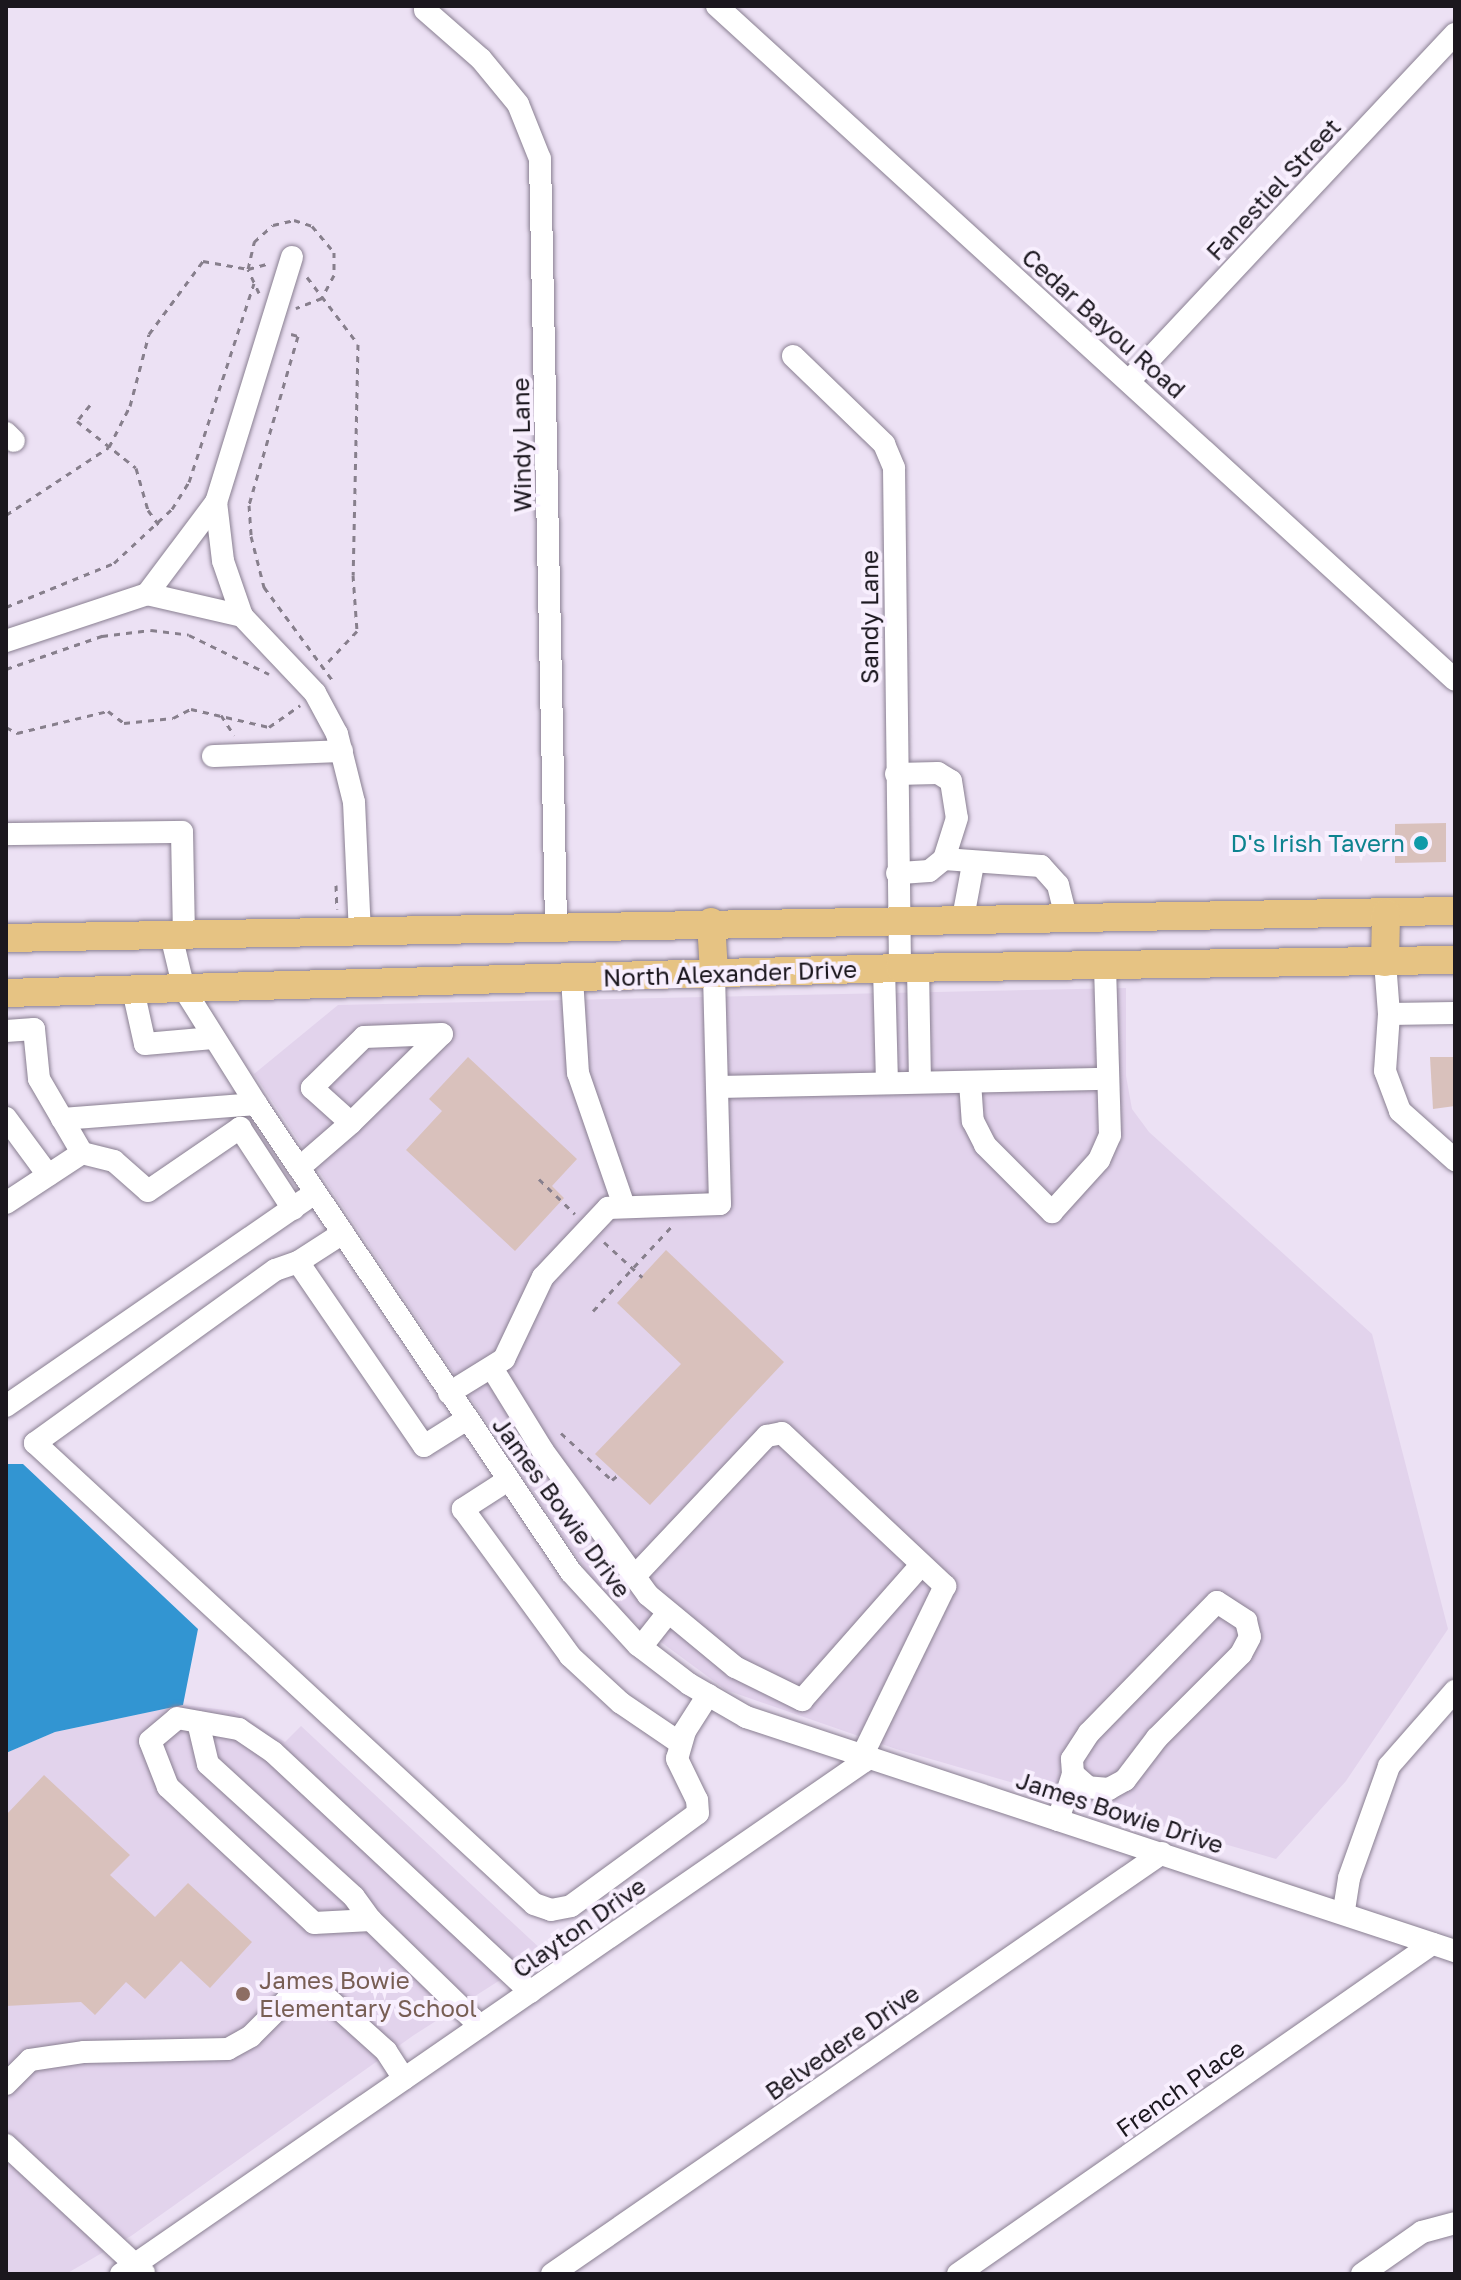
<!DOCTYPE html>
<html>
<head>
<meta charset="utf-8">
<style>
  body { margin:0 }
  #map { position:relative; width:1461px; height:2280px; overflow:hidden; background:#ece1f4; font-family:"Golos Text",sans-serif }
  div>[style] { position:absolute }
  [style*='--x'] { left:calc(var(--x)*1px); top:calc(var(--y)*1px); width:calc(var(--w)*1px); rotate:calc(var(--a)*1deg) }
  .built>* { inset:0; background:#e2d3ec }
  .water>* { inset:0; background:#3295d2 }
  .building>* { inset:0; background:#d9c1bc }
  .path>* { height:3px; margin-top:-1.5px; transform-origin:0; background:repeating-linear-gradient(90deg,#877f8c 0 6px,transparent 0 12px) }
  .roads { filter:drop-shadow(0 0 2px #897f91) drop-shadow(0 0 2px #897f91) }
  .minor>* { height:22px; margin:-11px; padding:0 11px; transform-origin:11px; border-radius:11px; background:#fff }
  .major>* { height:28px; margin:-14px; padding:0 14px; transform-origin:14px; border-radius:14px; background:#e6c383 }
  .dots>* { width:22px; height:22px; translate:-50% -50%; box-sizing:border-box; border:4px solid #f8effe; border-radius:50% }
  span { translate:-50% -50%; white-space:nowrap; text-align:center; line-height:1.15; -webkit-text-stroke:8px #f8effe; paint-order:stroke }
  .street-label { font-size:24px; color:#1b171e }
  .culture-label { font-size:24px; color:#0d838f }
  .right { translate:-100% -50%; text-align:right }
  .education-label { font-size:24px; color:#785e54 }
  .left { translate:0 -50%; text-align:left }
  .frame { position:absolute; inset:0; border:8px solid #1b171e; pointer-events:none }
</style>
</head>
<body>
<div id="map">
  <div class="built">
    <div style="clip-path:polygon(1126px 988px,1126px 1076px,1132px 1109px,1149px 1132px,1372px 1334px,1448px 1629px,1346px 1781px,1276px 1859px,896px 1749px,726px 1690px,627px 1617px,587px 1572px,254px 1074px,338px 1005px)"></div>
    <div style="clip-path:polygon(183px 1705px,234px 1711px,285px 1742px,301px 1726px,544px 1952px,414px 2035px,131px 2236px,66px 2274px,6px 2274px,6px 1753px,55px 1732px)"></div>
  </div>
  <div class="water">
    <div style="clip-path:polygon(6px 1464px,23px 1464px,198px 1629px,183px 1705px,55px 1732px,6px 1753px)"></div>
  </div>
  <div class="building">
    <div style="clip-path:polygon(1446px 823px,1446px 862px,1395px 863px,1395px 824px)"></div>
    <div style="clip-path:polygon(468px 1057px,577px 1159px,552px 1186px,564px 1198px,515px 1251px,406px 1150px,442px 1111px,429px 1099px)"></div>
    <div style="clip-path:polygon(1430px 1057px,1455px 1057px,1455px 1106px,1433px 1109px)"></div>
    <div style="clip-path:polygon(666px 1250px,784px 1362px,650px 1505px,595px 1454px,681px 1364px,617px 1303px)"></div>
    <div style="clip-path:polygon(44px 1775px,130px 1855px,110px 1875px,155px 1917px,188px 1883px,252px 1942px,210px 1988px,181px 1961px,145px 1999px,126px 1982px,95px 2015px,81px 2002px,6px 2006px,6px 1815px)"></div>
  </div>
  <div class="path">
    <div style="--x:307;--y:277;--w:84;--a:52.7"></div>
    <div style="--x:358;--y:344;--w:231;--a:91.2"></div>
    <div style="--x:353;--y:575;--w:56;--a:85.9"></div>
    <div style="--x:357;--y:631;--w:47;--a:133.3"></div>
    <div style="--x:259;--y:293;--w:26;--a:-115"></div>
    <div style="--x:248;--y:269;--w:28;--a:-77"></div>
    <div style="--x:254;--y:242;--w:25;--a:-42"></div>
    <div style="--x:273;--y:225;--w:22;--a:-13"></div>
    <div style="--x:294;--y:220;--w:19;--a:18"></div>
    <div style="--x:312;--y:226;--w:34;--a:50"></div>
    <div style="--x:334;--y:252;--w:23;--a:90"></div>
    <div style="--x:334;--y:275;--w:26;--a:118"></div>
    <div style="--x:322;--y:298;--w:28;--a:159"></div>
    <div style="--x:291;--y:334;--w:7;--a:16"></div>
    <div style="--x:298;--y:336;--w:176;--a:106.2"></div>
    <div style="--x:249;--y:505;--w:31;--a:86"></div>
    <div style="--x:251;--y:536;--w:53;--a:75.7"></div>
    <div style="--x:264;--y:587;--w:117;--a:53.7"></div>
    <div style="--x:90;--y:405;--w:21;--a:129"></div>
    <div style="--x:77;--y:421;--w:75;--a:38.5"></div>
    <div style="--x:136;--y:468;--w:44;--a:74.1"></div>
    <div style="--x:148;--y:510;--w:19;--a:54"></div>
    <div style="--x:6;--y:515;--w:123;--a:-33.4"></div>
    <div style="--x:109;--y:447;--w:46;--a:-62.9"></div>
    <div style="--x:130;--y:406;--w:74;--a:-75.2"></div>
    <div style="--x:149;--y:334;--w:91;--a:-53.5"></div>
    <div style="--x:203;--y:261;--w:46;--a:10.1"></div>
    <div style="--x:248;--y:269;--w:23;--a:-15"></div>
    <div style="--x:6;--y:607;--w:117;--a:-22.2"></div>
    <div style="--x:114;--y:563;--w:79;--a:-43"></div>
    <div style="--x:172;--y:509;--w:32;--a:-58"></div>
    <div style="--x:189;--y:482;--w:209;--a:-71.9"></div>
    <div style="--x:6;--y:669;--w:102;--a:-19"></div>
    <div style="--x:102;--y:636;--w:49;--a:-7"></div>
    <div style="--x:151;--y:630;--w:38;--a:7"></div>
    <div style="--x:189;--y:635;--w:89;--a:26"></div>
    <div style="--x:221;--y:715;--w:24;--a:57"></div>
    <div style="--x:6;--y:727;--w:13;--a:29"></div>
    <div style="--x:17;--y:733;--w:94;--a:-13.6"></div>
    <div style="--x:108;--y:711;--w:20;--a:37"></div>
    <div style="--x:124;--y:723;--w:49;--a:-5.8"></div>
    <div style="--x:173;--y:718;--w:20;--a:-27"></div>
    <div style="--x:191;--y:709;--w:80;--a:13"></div>
    <div style="--x:269;--y:727;--w:38;--a:-35"></div>
    <div style="--x:336;--y:885;--w:24;--a:88"></div>
    <div style="--x:539;--y:1179;--w:50;--a:44.2"></div>
    <div style="--x:604;--y:1242;--w:52;--a:42.6"></div>
    <div style="--x:593;--y:1311;--w:116;--a:-47.1"></div>
    <div style="--x:561;--y:1433;--w:69;--a:42.7"></div>
    <div style="--x:612;--y:1480;--w:8;--a:-40"></div>
  </div>
  <div class="roads">
    <div class="minor">
      <div style="--x:717;--y:6;--w:999;--a:42.4"></div>
      <div style="--x:425;--y:10;--w:74;--a:41.2"></div>
      <div style="--x:481;--y:59;--w:58;--a:50.6"></div>
      <div style="--x:518;--y:104;--w:59;--a:68.2"></div>
      <div style="--x:540;--y:159;--w:765;--a:88.8"></div>
      <div style="--x:292;--y:257;--w:257;--a:107.2"></div>
      <div style="--x:216;--y:502;--w:59;--a:83.2"></div>
      <div style="--x:223;--y:561;--w:58;--a:70.9"></div>
      <div style="--x:242;--y:616;--w:106;--a:46.5"></div>
      <div style="--x:315;--y:693;--w:47;--a:61.8"></div>
      <div style="--x:337;--y:734;--w:70;--a:76"></div>
      <div style="--x:354;--y:802;--w:131;--a:87.4"></div>
      <div style="--x:793;--y:356;--w:127;--a:44"></div>
      <div style="--x:884;--y:444;--w:26;--a:67"></div>
      <div style="--x:894;--y:468;--w:500;--a:89.31"></div>
      <div style="--x:1129;--y:381;--w:476;--a:-46.8"></div>
      <div style="--x:6;--y:433;--w:11;--a:45"></div>
      <div style="--x:147;--y:594;--w:115;--a:-53.1"></div>
      <div style="--x:6;--y:641;--w:149;--a:-18.4"></div>
      <div style="--x:147;--y:594;--w:98;--a:13"></div>
      <div style="--x:213;--y:756;--w:129;--a:-2.2"></div>
      <div style="--x:896;--y:774;--w:42;--a:-1.4"></div>
      <div style="--x:938;--y:773;--w:15;--a:32"></div>
      <div style="--x:951;--y:781;--w:37;--a:81"></div>
      <div style="--x:957;--y:818;--w:43;--a:107.6"></div>
      <div style="--x:944;--y:859;--w:19;--a:141"></div>
      <div style="--x:929;--y:871;--w:32;--a:176"></div>
      <div style="--x:6;--y:834;--w:176;--a:-0.7"></div>
      <div style="--x:182;--y:832;--w:103;--a:88.9"></div>
      <div style="--x:944;--y:859;--w:97;--a:4.1"></div>
      <div style="--x:1041;--y:866;--w:25;--a:48"></div>
      <div style="--x:1058;--y:885;--w:33;--a:76"></div>
      <div style="--x:963;--y:918;--w:55;--a:-79.5"></div>
      <div style="--x:171;--y:935;--w:56;--a:76.5"></div>
      <div style="--x:184;--y:989;--w:136;--a:57.9"></div>
      <div style="--x:256;--y:1104;--w:564;--a:56.06"></div>
      <div style="--x:571;--y:1572;--w:99;--a:47.5"></div>
      <div style="--x:638;--y:1645;--w:64;--a:37.4"></div>
      <div style="--x:689;--y:1684;--w:66;--a:30.1"></div>
      <div style="--x:746;--y:1717;--w:747;--a:18.27"></div>
      <div style="--x:1385;--y:962;--w:52;--a:85.6"></div>
      <div style="--x:1389;--y:1014;--w:66;--a:-0.9"></div>
      <div style="--x:884;--y:968;--w:115;--a:88.5"></div>
      <div style="--x:918;--y:968;--w:114;--a:89"></div>
      <div style="--x:572;--y:978;--w:95;--a:86.4"></div>
      <div style="--x:578;--y:1073;--w:141;--a:70.9"></div>
      <div style="--x:133;--y:990;--w:55;--a:77.5"></div>
      <div style="--x:145;--y:1044;--w:68;--a:-5"></div>
      <div style="--x:1389;--y:1014;--w:57;--a:94"></div>
      <div style="--x:1385;--y:1071;--w:43;--a:69.4"></div>
      <div style="--x:1400;--y:1111;--w:74;--a:41.7"></div>
      <div style="--x:6;--y:1031;--w:28;--a:-4"></div>
      <div style="--x:34;--y:1029;--w:50;--a:84.3"></div>
      <div style="--x:39;--y:1079;--w:86;--a:59.8"></div>
      <div style="--x:82;--y:1153;--w:33;--a:14"></div>
      <div style="--x:114;--y:1161;--w:45;--a:41.4"></div>
      <div style="--x:148;--y:1191;--w:112;--a:-34.4"></div>
      <div style="--x:240;--y:1128;--w:97;--a:56.8"></div>
      <div style="--x:970;--y:1082;--w:39;--a:86"></div>
      <div style="--x:973;--y:1121;--w:27;--a:63"></div>
      <div style="--x:985;--y:1145;--w:95;--a:45"></div>
      <div style="--x:1052;--y:1212;--w:70;--a:-47.9"></div>
      <div style="--x:1099;--y:1160;--w:27;--a:-66"></div>
      <div style="--x:1110;--y:1135;--w:169;--a:-91.7"></div>
      <div style="--x:718;--y:1087;--w:390;--a:-1.2"></div>
      <div style="--x:6;--y:1118;--w:71;--a:53.6"></div>
      <div style="--x:62;--y:1119;--w:195;--a:-4.4"></div>
      <div style="--x:299;--y:1168;--w:69;--a:-40.9"></div>
      <div style="--x:351;--y:1123;--w:127;--a:-44.4"></div>
      <div style="--x:442;--y:1034;--w:78;--a:177.8"></div>
      <div style="--x:364;--y:1037;--w:73;--a:135.6"></div>
      <div style="--x:312;--y:1088;--w:52;--a:41.9"></div>
      <div style="--x:6;--y:1203;--w:91;--a:-33.3"></div>
      <div style="--x:343;--y:1233;--w:54;--a:147.2"></div>
      <div style="--x:298;--y:1262;--w:223;--a:55.6"></div>
      <div style="--x:424;--y:1446;--w:51;--a:-32.1"></div>
      <div style="--x:298;--y:1262;--w:24;--a:161"></div>
      <div style="--x:275;--y:1270;--w:296;--a:144.2"></div>
      <div style="--x:35;--y:1443;--w:679;--a:42.73"></div>
      <div style="--x:534;--y:1904;--w:18;--a:19"></div>
      <div style="--x:551;--y:1910;--w:20;--a:-11"></div>
      <div style="--x:571;--y:1906;--w:157;--a:-36.2"></div>
      <div style="--x:698;--y:1813;--w:13;--a:-94"></div>
      <div style="--x:697;--y:1800;--w:46;--a:-116"></div>
      <div style="--x:677;--y:1759;--w:29;--a:-74"></div>
      <div style="--x:685;--y:1731;--w:43;--a:-57.4"></div>
      <div style="--x:492;--y:1368;--w:97;--a:58.4"></div>
      <div style="--x:543;--y:1451;--w:178;--a:53.9"></div>
      <div style="--x:648;--y:1595;--w:113;--a:39.6"></div>
      <div style="--x:735;--y:1667;--w:75;--a:26.2"></div>
      <div style="--x:802;--y:1700;--w:180;--a:-48.6"></div>
      <div style="--x:449;--y:1393;--w:65;--a:-31.7"></div>
      <div style="--x:504;--y:1359;--w:91;--a:-64.6"></div>
      <div style="--x:543;--y:1277;--w:95;--a:-46.7"></div>
      <div style="--x:608;--y:1208;--w:112;--a:-2"></div>
      <div style="--x:720;--y:1204;--w:231;--a:-91.5"></div>
      <div style="--x:6;--y:1406;--w:363;--a:-34.6"></div>
      <div style="--x:508;--y:1480;--w:54;--a:147.2"></div>
      <div style="--x:463;--y:1509;--w:182;--a:53.9"></div>
      <div style="--x:570;--y:1656;--w:69;--a:42.7"></div>
      <div style="--x:621;--y:1703;--w:71;--a:34.1"></div>
      <div style="--x:634;--y:1577;--w:194;--a:-46.7"></div>
      <div style="--x:767;--y:1436;--w:15;--a:-11"></div>
      <div style="--x:782;--y:1433;--w:224;--a:43.2"></div>
      <div style="--x:945;--y:1586;--w:189;--a:116"></div>
      <div style="--x:641;--y:1647;--w:42;--a:-51.8"></div>
      <div style="--x:198;--y:1722;--w:43;--a:76.6"></div>
      <div style="--x:208;--y:1764;--w:197;--a:42.3"></div>
      <div style="--x:354;--y:1897;--w:29;--a:54"></div>
      <div style="--x:1058;--y:1820;--w:48;--a:-71.9"></div>
      <div style="--x:1073;--y:1774;--w:15;--a:-94"></div>
      <div style="--x:1072;--y:1759;--w:31;--a:-57"></div>
      <div style="--x:1089;--y:1733;--w:183;--a:-45.7"></div>
      <div style="--x:1217;--y:1602;--w:35;--a:33"></div>
      <div style="--x:1246;--y:1621;--w:16;--a:76"></div>
      <div style="--x:1250;--y:1637;--w:19;--a:118"></div>
      <div style="--x:1241;--y:1654;--w:119;--a:135"></div>
      <div style="--x:1157;--y:1738;--w:53;--a:127.3"></div>
      <div style="--x:1125;--y:1780;--w:18;--a:151"></div>
      <div style="--x:1109;--y:1789;--w:21;--a:-175"></div>
      <div style="--x:1088;--y:1787;--w:20;--a:-139"></div>
      <div style="--x:1344;--y:1910;--w:32;--a:-81"></div>
      <div style="--x:1349;--y:1878;--w:119;--a:-70.3"></div>
      <div style="--x:1389;--y:1766;--w:100;--a:-48.7"></div>
      <div style="--x:480;--y:2026;--w:152;--a:-135.8"></div>
      <div style="--x:371;--y:1920;--w:57;--a:177"></div>
      <div style="--x:314;--y:1923;--w:200;--a:-137"></div>
      <div style="--x:168;--y:1787;--w:49;--a:-111.4"></div>
      <div style="--x:150;--y:1741;--w:35;--a:-40"></div>
      <div style="--x:177;--y:1718;--w:63;--a:10.1"></div>
      <div style="--x:239;--y:1729;--w:41;--a:34.1"></div>
      <div style="--x:273;--y:1752;--w:352;--a:43"></div>
      <div style="--x:6;--y:2084;--w:34;--a:-45"></div>
      <div style="--x:30;--y:2060;--w:55;--a:-8.4"></div>
      <div style="--x:84;--y:2052;--w:144;--a:-1.2"></div>
      <div style="--x:228;--y:2049;--w:26;--a:-29"></div>
      <div style="--x:251;--y:2036;--w:51;--a:-45"></div>
      <div style="--x:287;--y:2000;--w:39;--a:-4"></div>
      <div style="--x:326;--y:1997;--w:81;--a:42"></div>
      <div style="--x:386;--y:2051;--w:33;--a:57"></div>
      <div style="--x:6;--y:2145;--w:188;--a:42.8"></div>
      <div style="--x:121;--y:2274;--w:909;--a:-34.6"></div>
      <div style="--x:552;--y:2274;--w:741;--a:-34.61"></div>
      <div style="--x:958;--y:2274;--w:578;--a:-34.85"></div>
      <div style="--x:1362;--y:2274;--w:73;--a:-35"></div>
      <div style="--x:1422;--y:2232;--w:34;--a:-15"></div>
    </div>
    <div class="major">
      <div style="--x:711;--y:922;--w:51;--a:86.6"></div>
      <div style="--x:6;--y:938;--w:1449;--a:-1.07"></div>
      <div style="--x:1385;--y:962;--w:49;--a:-88.8"></div>
      <div style="--x:6;--y:993;--w:894;--a:-1.6"></div>
      <div style="--x:900;--y:968;--w:555;--a:-0.83"></div>
    </div>
  </div>
  <div class="dots">
    <div style="left:1421px;top:843px;background:#0f9aa8"></div>
    <div style="left:243px;top:1994px;background:#8d6e63"></div>
  </div>
  <div class="street-label">
    <span style="left:1273px;top:189px;rotate:-47deg">Fanestiel Street</span>
    <span style="left:1104px;top:323px;rotate:42deg">Cedar Bayou Road</span>
    <span style="left:521px;top:445px;rotate:-91deg">Windy Lane</span>
    <span style="left:869px;top:617px;rotate:-90deg">Sandy Lane</span>
    <span style="left:730px;top:973px;rotate:-2deg">North Alexander Drive</span>
    <span style="left:562px;top:1507px;rotate:54deg">James Bowie Drive</span>
    <span style="left:1120px;top:1812px;rotate:18deg">James Bowie Drive</span>
    <span style="left:579px;top:1927px;rotate:-35deg">Clayton Drive</span>
    <span style="left:842px;top:2042px;rotate:-35deg">Belvedere Drive</span>
    <span style="left:1180px;top:2088px;rotate:-35deg">French Place</span>
  </div>
  <div class="culture-label">
    <span class="right" style="left:1405px;top:843px">D's Irish Tavern</span>
  </div>
  <div class="education-label">
    <span class="left" style="left:259px;top:1994px">James Bowie<br>Elementary School</span>
  </div>
  <div class="frame"></div>
</div>
</body>
</html>
